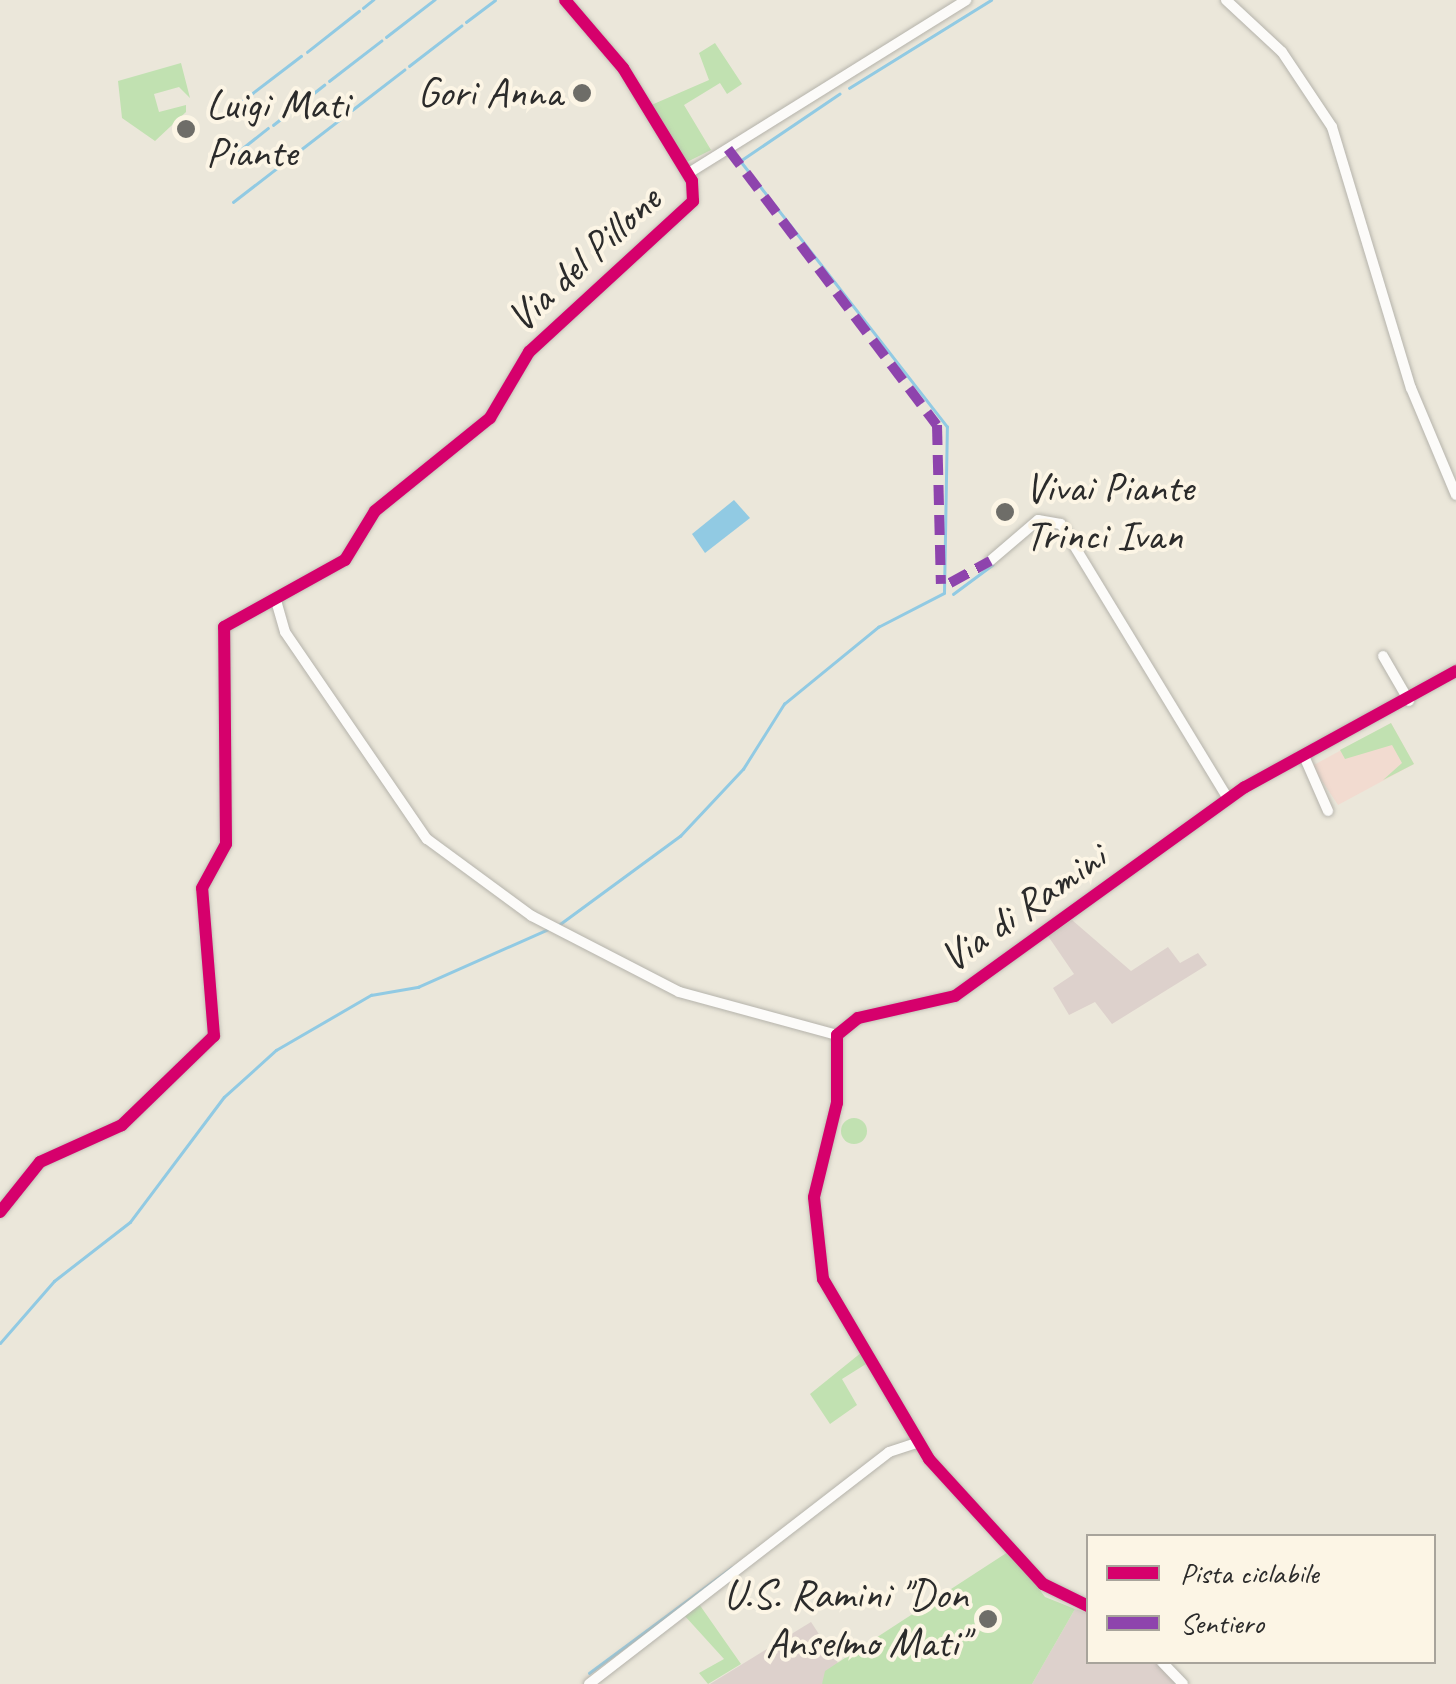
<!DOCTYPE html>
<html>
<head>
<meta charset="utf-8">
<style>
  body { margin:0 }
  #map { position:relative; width:1456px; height:1684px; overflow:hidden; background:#ebe7da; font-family:Caveat,sans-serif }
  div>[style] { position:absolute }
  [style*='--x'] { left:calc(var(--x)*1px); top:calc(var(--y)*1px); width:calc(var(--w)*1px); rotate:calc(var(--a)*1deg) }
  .built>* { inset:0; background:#f2dbd0 }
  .industrial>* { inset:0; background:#ddd1cc }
  .green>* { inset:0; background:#c1e1b1 }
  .round { border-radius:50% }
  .water>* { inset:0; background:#91cae3 }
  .stream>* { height:2.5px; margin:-1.25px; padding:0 1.25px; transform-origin:1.25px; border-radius:1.25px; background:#91cae3 }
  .roads { filter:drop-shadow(0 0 2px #b5b3ab) drop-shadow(0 0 2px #b5b3ab) }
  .minor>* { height:10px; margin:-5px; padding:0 5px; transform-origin:5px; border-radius:5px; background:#fcfbf9 }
  .quiet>* { height:10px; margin-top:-5px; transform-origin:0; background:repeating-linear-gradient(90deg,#8e44ad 0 20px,transparent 0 30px) }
  .cycleway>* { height:12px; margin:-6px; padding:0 6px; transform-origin:6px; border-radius:6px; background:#d6006c }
  .dots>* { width:28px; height:28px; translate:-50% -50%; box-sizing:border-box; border:5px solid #fcf5e5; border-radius:50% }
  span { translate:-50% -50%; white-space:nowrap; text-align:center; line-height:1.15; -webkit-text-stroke:8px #fcf5e5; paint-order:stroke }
  .poi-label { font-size:42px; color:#2b2b2b }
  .right { translate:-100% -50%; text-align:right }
  .left { translate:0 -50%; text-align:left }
  .street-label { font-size:42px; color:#2b2b2b }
  .legend { position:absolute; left:1086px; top:1534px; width:350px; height:130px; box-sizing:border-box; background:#fcf5e5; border:2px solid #a8a49b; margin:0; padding:12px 18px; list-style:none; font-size:30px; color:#2b2b2b }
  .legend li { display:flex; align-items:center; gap:20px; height:50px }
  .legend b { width:50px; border:2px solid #a8a49b }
</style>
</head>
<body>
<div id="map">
  <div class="built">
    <div style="clip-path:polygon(1391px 723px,1414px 764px,1338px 805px,1312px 766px)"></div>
  </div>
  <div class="industrial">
    <div style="clip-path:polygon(1072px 920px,1131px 971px,1168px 947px,1180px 963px,1198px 953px,1207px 965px,1112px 1024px,1095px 1002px,1069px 1015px,1053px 988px,1074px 974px,1048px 936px)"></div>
    <div style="clip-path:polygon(1075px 1609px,1088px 1613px,1088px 1662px,1157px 1662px,1178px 1684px,1032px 1684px)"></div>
    <div style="clip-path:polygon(811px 1622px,838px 1663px,822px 1684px,710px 1684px)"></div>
  </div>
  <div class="green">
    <div style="clip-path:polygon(715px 43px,742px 84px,727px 94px,720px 83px,684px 105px,711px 150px,685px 163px,649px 106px,709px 80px,699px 53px)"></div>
    <div style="clip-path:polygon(181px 63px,190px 98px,179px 87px,154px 94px,159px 112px,186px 105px,186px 112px,155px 141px,122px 118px,118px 81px)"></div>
    <div style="clip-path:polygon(1391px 723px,1414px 764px,1383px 780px,1402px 763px,1392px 745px,1345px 759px,1340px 750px)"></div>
    <div class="round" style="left:841px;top:1118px;width:26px;height:26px"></div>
    <div style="clip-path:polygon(862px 1352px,866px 1364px,842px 1379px,857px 1405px,830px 1424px,810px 1394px)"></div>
    <div style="clip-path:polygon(1011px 1550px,1045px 1597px,1075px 1609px,1032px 1684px,822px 1684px,825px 1671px)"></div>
    <div style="clip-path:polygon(699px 1604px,741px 1664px,708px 1684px,699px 1673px,724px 1659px,684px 1615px)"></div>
  </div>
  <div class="water">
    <div style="clip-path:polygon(734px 500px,750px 518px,705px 553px,692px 534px)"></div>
  </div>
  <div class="stream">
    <div style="--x:363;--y:8;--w:13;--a:-39"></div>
    <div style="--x:466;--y:22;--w:36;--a:-37"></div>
    <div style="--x:386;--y:37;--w:61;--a:-37.6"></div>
    <div style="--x:307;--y:52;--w:66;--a:-38.3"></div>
    <div style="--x:409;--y:66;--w:66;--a:-37.6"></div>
    <div style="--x:329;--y:81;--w:66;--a:-37.6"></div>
    <div style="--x:849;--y:88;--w:167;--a:-31.8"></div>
    <div style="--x:250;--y:95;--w:64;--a:-37.4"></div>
    <div style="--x:352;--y:110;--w:66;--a:-37.6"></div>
    <div style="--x:227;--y:113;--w:23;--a:-38"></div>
    <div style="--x:273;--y:125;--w:65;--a:-38.1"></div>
    <div style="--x:295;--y:154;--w:66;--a:-37.6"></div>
    <div style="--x:230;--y:158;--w:48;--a:-38.3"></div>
    <div style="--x:233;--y:202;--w:72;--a:-37.7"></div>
    <div style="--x:953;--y:594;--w:49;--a:-36.6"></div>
    <div style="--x:560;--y:924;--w:149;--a:-36.3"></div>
    <div style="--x:680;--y:836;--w:92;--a:-46.8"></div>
    <div style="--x:743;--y:769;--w:77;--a:-57.8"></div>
    <div style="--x:784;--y:704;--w:122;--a:-39.3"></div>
    <div style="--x:878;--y:627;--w:74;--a:-27.3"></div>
    <div style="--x:944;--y:593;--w:166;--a:-89"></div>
    <div style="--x:947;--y:427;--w:337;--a:-127.9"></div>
    <div style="--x:740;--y:161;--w:120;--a:-34.1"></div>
    <div style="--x:0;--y:1343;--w:82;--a:-48.9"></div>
    <div style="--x:54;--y:1281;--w:96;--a:-37.8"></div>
    <div style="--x:130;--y:1222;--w:156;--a:-53.1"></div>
    <div style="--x:224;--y:1097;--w:70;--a:-42.1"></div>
    <div style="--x:276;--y:1050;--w:110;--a:-30.1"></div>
    <div style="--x:371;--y:995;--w:48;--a:-9.7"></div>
    <div style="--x:418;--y:987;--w:142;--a:-24"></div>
    <div style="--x:589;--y:1673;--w:177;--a:-36.5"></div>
  </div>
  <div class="roads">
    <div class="minor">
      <div style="--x:1226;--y:0;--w:76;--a:42.9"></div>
      <div style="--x:1282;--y:52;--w:90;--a:56.3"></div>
      <div style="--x:1332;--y:127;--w:273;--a:73.2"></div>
      <div style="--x:1411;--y:388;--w:116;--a:67.2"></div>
      <div style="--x:687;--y:174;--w:329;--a:-31.9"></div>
      <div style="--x:990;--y:561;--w:63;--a:-40.5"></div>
      <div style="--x:1038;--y:520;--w:23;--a:10"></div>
      <div style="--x:1061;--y:524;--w:322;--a:58.7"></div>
      <div style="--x:277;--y:604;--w:29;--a:74"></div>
      <div style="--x:285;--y:632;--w:251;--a:55.6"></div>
      <div style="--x:427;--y:839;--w:130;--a:36.3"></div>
      <div style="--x:532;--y:916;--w:165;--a:27.3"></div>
      <div style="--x:679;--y:992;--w:164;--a:15.2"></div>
      <div style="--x:1383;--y:656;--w:52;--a:60"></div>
      <div style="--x:1304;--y:756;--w:60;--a:66.4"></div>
      <div style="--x:0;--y:1212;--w:64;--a:-51.3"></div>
      <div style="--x:40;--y:1162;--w:90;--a:-24.3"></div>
      <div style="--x:122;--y:1125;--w:128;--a:-44.1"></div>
      <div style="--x:214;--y:1036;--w:148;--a:-94.6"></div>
      <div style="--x:202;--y:888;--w:50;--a:-61.4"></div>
      <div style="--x:226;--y:844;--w:217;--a:-90.5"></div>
      <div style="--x:224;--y:627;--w:138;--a:-29"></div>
      <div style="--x:345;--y:560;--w:57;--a:-58.5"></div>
      <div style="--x:375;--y:511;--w:148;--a:-39"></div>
      <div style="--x:490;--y:418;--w:77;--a:-59.4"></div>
      <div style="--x:529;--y:352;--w:223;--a:-42.6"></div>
      <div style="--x:693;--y:201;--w:20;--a:-93"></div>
      <div style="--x:692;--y:181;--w:132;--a:-121.4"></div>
      <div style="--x:623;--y:68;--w:89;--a:-130.5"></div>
      <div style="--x:1088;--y:1606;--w:50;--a:-153.9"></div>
      <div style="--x:1043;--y:1584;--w:169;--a:-132.4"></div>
      <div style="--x:929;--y:1459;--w:209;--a:-120.5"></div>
      <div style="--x:823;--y:1279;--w:82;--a:-96.3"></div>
      <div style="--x:814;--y:1197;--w:97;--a:-76.3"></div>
      <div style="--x:837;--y:1103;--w:68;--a:-90"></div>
      <div style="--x:837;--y:1035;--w:27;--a:-39"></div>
      <div style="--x:858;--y:1018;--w:99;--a:-12.8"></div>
      <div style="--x:955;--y:996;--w:357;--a:-35.8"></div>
      <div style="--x:1245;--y:787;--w:241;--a:-28.8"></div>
      <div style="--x:1162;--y:1662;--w:30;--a:46"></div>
      <div style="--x:589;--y:1684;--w:379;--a:-37.7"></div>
      <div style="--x:889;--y:1452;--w:28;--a:-18"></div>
    </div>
  </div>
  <div class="quiet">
    <div style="--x:728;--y:149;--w:346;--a:52.9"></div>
    <div style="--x:937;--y:425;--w:159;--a:88.6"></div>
    <div style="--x:950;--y:583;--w:46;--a:-28.8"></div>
  </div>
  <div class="cycleway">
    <div style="--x:0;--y:1212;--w:64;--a:-51.3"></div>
    <div style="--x:40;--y:1162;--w:90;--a:-24.3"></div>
    <div style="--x:122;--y:1125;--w:128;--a:-44.1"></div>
    <div style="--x:214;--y:1036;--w:148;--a:-94.6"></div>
    <div style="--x:202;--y:888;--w:50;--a:-61.4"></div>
    <div style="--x:226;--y:844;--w:217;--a:-90.5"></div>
    <div style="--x:224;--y:627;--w:138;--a:-29"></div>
    <div style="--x:345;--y:560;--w:57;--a:-58.5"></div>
    <div style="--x:375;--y:511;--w:148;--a:-39"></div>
    <div style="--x:490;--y:418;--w:77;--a:-59.4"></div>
    <div style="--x:529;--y:352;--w:223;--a:-42.6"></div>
    <div style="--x:693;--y:201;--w:20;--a:-93"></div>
    <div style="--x:692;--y:181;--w:132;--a:-121.4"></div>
    <div style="--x:623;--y:68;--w:89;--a:-130.5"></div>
    <div style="--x:1088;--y:1606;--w:50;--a:-153.9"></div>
    <div style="--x:1043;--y:1584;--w:169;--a:-132.4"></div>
    <div style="--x:929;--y:1459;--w:209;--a:-120.5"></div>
    <div style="--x:823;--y:1279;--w:82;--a:-96.3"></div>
    <div style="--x:814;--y:1197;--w:97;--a:-76.3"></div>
    <div style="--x:837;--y:1103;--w:68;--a:-90"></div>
    <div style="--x:837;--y:1035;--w:27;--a:-39"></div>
    <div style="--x:858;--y:1018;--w:99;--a:-12.8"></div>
    <div style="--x:955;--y:996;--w:357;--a:-35.8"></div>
    <div style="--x:1245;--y:787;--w:241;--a:-28.8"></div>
  </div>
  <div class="dots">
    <div style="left:582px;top:93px;background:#6e6d68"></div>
    <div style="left:186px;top:129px;background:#6e6d68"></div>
    <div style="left:1005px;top:512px;background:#6e6d68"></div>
    <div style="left:988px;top:1619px;background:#6e6d68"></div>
  </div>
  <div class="poi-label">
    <span class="right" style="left:562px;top:93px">Gori Anna</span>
    <span class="left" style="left:206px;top:129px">Luigi Mati<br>Piante</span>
    <span class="left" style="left:1025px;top:512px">Vivai Piante<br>Trinci Ivan</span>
    <span class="right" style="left:968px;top:1619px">U.S. Ramini "Don<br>Anselmo Mati"</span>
  </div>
  <div class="street-label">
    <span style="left:584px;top:259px;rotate:-43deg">Via del Pillone</span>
    <span style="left:1023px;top:908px;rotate:-35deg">Via di Ramini</span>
  </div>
  <ul class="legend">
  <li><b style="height:12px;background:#d6006c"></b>Pista ciclabile</li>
  <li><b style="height:12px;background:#8e44ad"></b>Sentiero</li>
  </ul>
</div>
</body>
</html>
